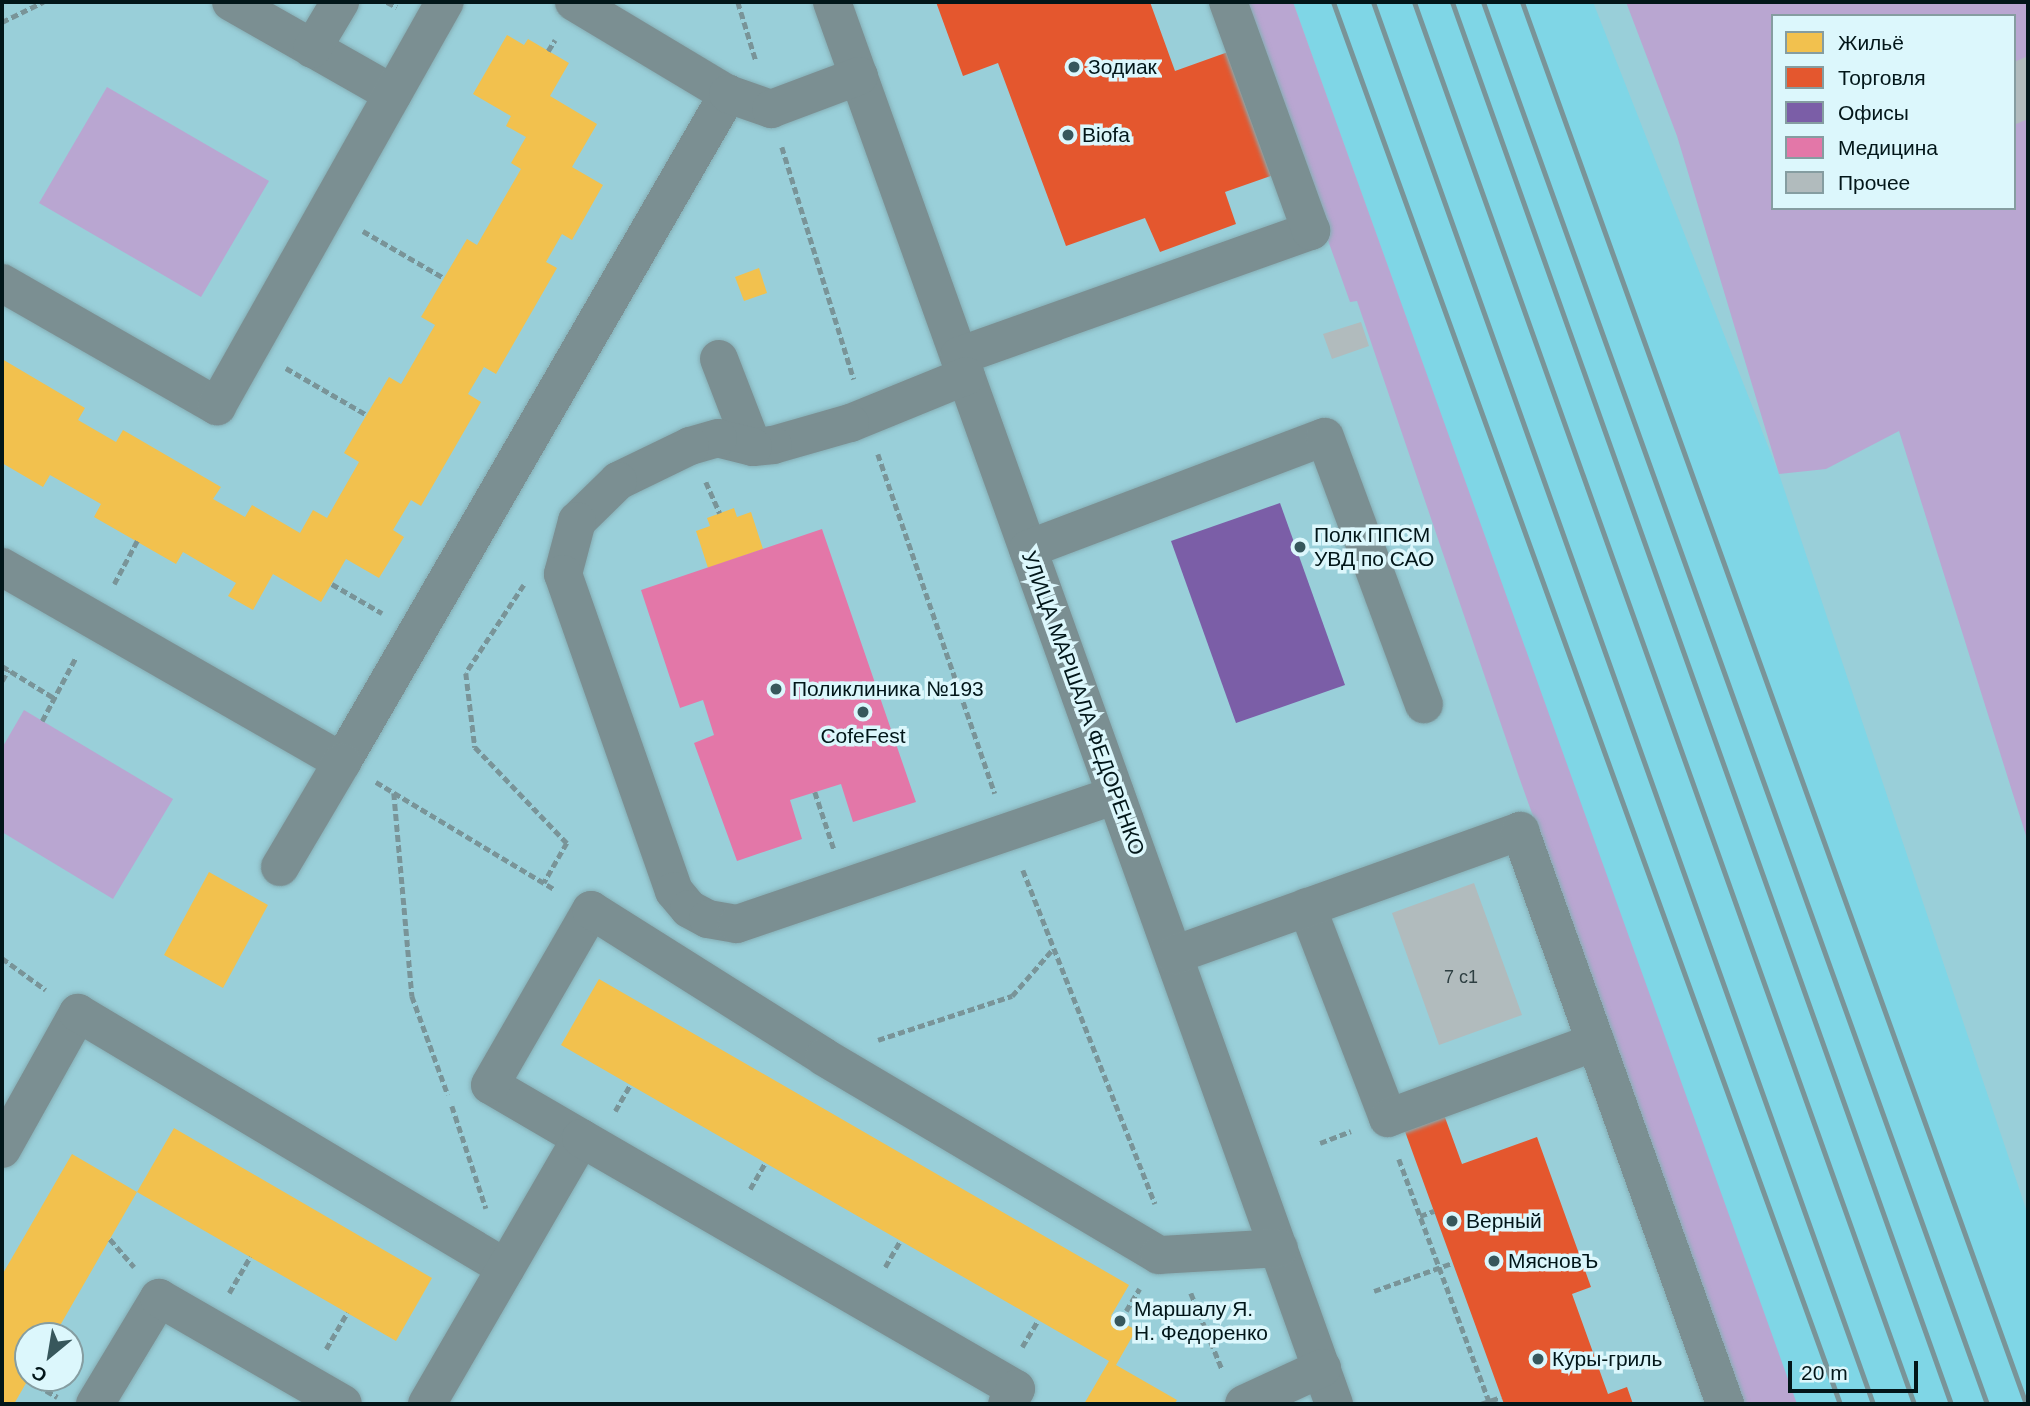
<!DOCTYPE html>
<html>
<head>
<meta charset="utf-8">
<style>
  body { margin:0 }
  #map { position:relative; width:2030px; height:1406px; overflow:hidden; background:#99cfd9; font-family:Helvetica,sans-serif }
  div>[style] { position:absolute }
  [style*='--x'] { left:calc(var(--x)*1px); top:calc(var(--y)*1px); width:calc(var(--w)*1px); rotate:calc(var(--a)*1deg) }
  .built>* { inset:0; background:#7fd6e6 }
  .green>* { inset:0; background:#b9a6d1 }
  .homes>* { inset:0; background:#f2c14e }
  .shops>* { inset:0; background:#e4572e }
  .offices>* { inset:0; background:#7b5ea7 }
  .health>* { inset:0; background:#e377a8 }
  .building>* { inset:0; background:#b1bbbd }
  .path>* { height:4.5px; margin-top:-2.25px; transform-origin:0; background:repeating-linear-gradient(90deg,#799498 0 7px,transparent 0 10.5px) }
  .roads { filter:drop-shadow(0 0 2px #86aeb5) drop-shadow(0 0 2px #86aeb5) }
  .minor>* { height:38px; margin:-19px; padding:0 19px; transform-origin:19px; border-radius:19px; background:#7b8f92 }
  .rail>* { height:5px; margin:-2.5px; padding:0 2.5px; transform-origin:2.5px; border-radius:2.5px; background:#799498 }
  .dots>* { width:19px; height:19px; translate:-50% -50%; box-sizing:border-box; border:4px solid #dcf7fc; border-radius:50% }
  span { translate:-50% -50%; white-space:nowrap; text-align:center; line-height:1.15; -webkit-text-stroke:7px #dcf7fc; paint-order:stroke }
  .number-label { font-size:18px; color:#2e3f42 }
  .number-label span { -webkit-text-stroke-width:0 }
  .poi-label { font-size:21px; color:#021619 }
  .left { translate:0 -50%; text-align:left }
  .street-label { font-size:21px; color:#021619 }
  .frame { position:absolute; inset:0; border:4px solid #021619; pointer-events:none }
  .legend { position:absolute; left:1771px; top:14px; width:245px; height:196px; box-sizing:border-box; background:#dcf7fc; border:2px solid #859da1; margin:0; padding:9px 12px; list-style:none; font-size:21px; color:#021619 }
  .legend li { display:flex; align-items:center; gap:14px; height:35px }
  .legend b { width:35px; border:2px solid #859da1 }
  .north { position:absolute; left:14px; top:1322px; width:70px; height:70px; box-sizing:border-box; background:#dcf7fc; border:2px solid #859da1; border-radius:50%; rotate:210deg; font-size:19px; font-weight:700; line-height:28px; text-align:center; color:#021619 }
  .north::after { content:''; display:block; margin:auto; width:24px; height:32px; background:#37575c; clip-path:polygon(50% 0,100% 100%,50% 72%,0 100%) }
  .scale { position:absolute; left:1788px; top:1361px; width:130px; height:32px; box-sizing:border-box; border:4px solid #021619; border-top:0; padding-left:9px; font-size:21px; line-height:24px; white-space:nowrap; color:#021619; -webkit-text-stroke:5px #dcf7fc; paint-order:stroke }
</style>
</head>
<body>
<div id="map">
  <div class="built">
    <div style="clip-path:polygon(1293px 2px,1593px 2px,1779px 474px,2028px 1215px,2028px 1404px,1796px 1404px)"></div>
  </div>
  <div class="green">
    <div style="clip-path:polygon(1243px 2px,1293px 2px,1797px 1404px,1744px 1404px,1519px 777px,1357px 301px,1350px 302px)"></div>
    <div style="clip-path:polygon(evenodd,1626px 2px,2028px 2px,2028px 842px,1899px 431px,1826px 469px,1779px 474px,1677px 136px,1626px 2px,1773px 16px,2014px 16px,2014px 208px,1773px 208px,1773px 16px)"></div>
    <div style="clip-path:polygon(107px 87px,269px 181px,201px 297px,39px 203px)"></div>
    <div style="clip-path:polygon(24px 710px,173px 799px,113px 899px,2px 832px,2px 748px)"></div>
  </div>
  <div class="homes">
    <div style="clip-path:polygon(507px 35px,524px 45px,528px 39px,569px 63px,550px 96px,597px 124px,572px 167px,603px 185px,572px 240px,562px 234px,546px 262px,557px 268px,496px 374px,484px 367px,468px 394px,481px 402px,421px 506px,411px 500px,393px 530px,404px 537px,379px 578px,346px 559px,321px 602px,273px 574px,253px 610px,228px 596px,236px 583px,183px 552px,176px 564px,94px 517px,101px 504px,50px 475px,43px 487px,2px 463px,2px 359px,85px 408px,78px 420px,116px 442px,123px 430px,221px 487px,213px 499px,245px 517px,252px 505px,300px 533px,313px 510px,327px 518px,359px 462px,344px 453px,389px 377px,401px 384px,435px 325px,421px 317px,467px 239px,477px 245px,521px 169px,511px 163px,526px 137px,506px 126px,511px 116px,473px 94px)"></div>
    <div style="clip-path:polygon(759px 268px,767px 293px,744px 301px,735px 277px)"></div>
    <div style="clip-path:polygon(734px 508px,737px 517px,751px 512px,763px 549px,708px 568px,696px 531px,710px 526px,707px 518px)"></div>
    <div style="clip-path:polygon(209px 872px,268px 905px,223px 988px,164px 955px)"></div>
    <div style="clip-path:polygon(599px 979px,1129px 1285px,1111px 1316px,1136px 1330px,1116px 1365px,1177px 1400px,1174px 1404px,1084px 1404px,1109px 1361px,561px 1045px)"></div>
    <div style="clip-path:polygon(174px 1128px,432px 1278px,396px 1341px,137px 1192px)"></div>
    <div style="clip-path:polygon(72px 1154px,137px 1192px,54px 1336px,28px 1336px,29px 1378px,14px 1404px,2px 1404px,2px 1275px)"></div>
  </div>
  <div class="shops">
    <div style="clip-path:polygon(936px 2px,1150px 2px,1175px 71px,1242px 47px,1282px 172px,1225px 192px,1236px 224px,1160px 252px,1145px 218px,1066px 246px,998px 63px,963px 76px)"></div>
    <div style="clip-path:polygon(1443px 1112px,1462px 1164px,1537px 1137px,1591px 1287px,1572px 1294px,1608px 1394px,1627px 1387px,1633px 1404px,1504px 1404px,1403px 1126px)"></div>
  </div>
  <div class="offices">
    <div style="clip-path:polygon(1280px 503px,1345px 685px,1236px 723px,1171px 541px)"></div>
  </div>
  <div class="health">
    <div style="clip-path:polygon(822px 529px,916px 802px,853px 822px,841px 784px,790px 800px,802px 839px,737px 861px,694px 743px,714px 735px,703px 700px,680px 708px,641px 590px)"></div>
  </div>
  <div class="building">
    <div style="clip-path:polygon(2028px 56px,2028px 119px,2014px 125px,2014px 62px)"></div>
    <div style="clip-path:polygon(1361px 322px,1369px 346px,1332px 359px,1323px 334px)"></div>
    <div style="clip-path:polygon(1474px 883px,1522px 1015px,1439px 1045px,1392px 913px)"></div>
  </div>
  <div class="path">
    <div style="--x:387;--y:2;--w:11;--a:27"></div>
    <div style="--x:738;--y:2;--w:62;--a:73"></div>
    <div style="--x:2;--y:22;--w:46;--a:-26"></div>
    <div style="--x:548;--y:51;--w:13;--a:-58"></div>
    <div style="--x:782;--y:147;--w:243;--a:72.8"></div>
    <div style="--x:363;--y:231;--w:94;--a:30.1"></div>
    <div style="--x:286;--y:368;--w:94;--a:30.1"></div>
    <div style="--x:878;--y:454;--w:359;--a:71"></div>
    <div style="--x:706;--y:482;--w:34;--a:66"></div>
    <div style="--x:114;--y:584;--w:49;--a:-61.9"></div>
    <div style="--x:332;--y:584;--w:58;--a:30.1"></div>
    <div style="--x:524;--y:585;--w:105;--a:123.4"></div>
    <div style="--x:466;--y:673;--w:75;--a:83.1"></div>
    <div style="--x:475;--y:747;--w:133;--a:46.2"></div>
    <div style="--x:567;--y:843;--w:46;--a:119.9"></div>
    <div style="--x:2;--y:666;--w:61;--a:31.6"></div>
    <div style="--x:2;--y:681;--w:13;--a:-61"></div>
    <div style="--x:42;--y:721;--w:72;--a:-62"></div>
    <div style="--x:376;--y:782;--w:208;--a:31"></div>
    <div style="--x:815;--y:792;--w:60;--a:71.6"></div>
    <div style="--x:394;--y:793;--w:204;--a:84.9"></div>
    <div style="--x:412;--y:996;--w:105;--a:70"></div>
    <div style="--x:1023;--y:870;--w:359;--a:68.4"></div>
    <div style="--x:2;--y:958;--w:54;--a:36"></div>
    <div style="--x:878;--y:1040;--w:141;--a:-18.2"></div>
    <div style="--x:1012;--y:996;--w:61;--a:-49"></div>
    <div style="--x:452;--y:1106;--w:108;--a:71.6"></div>
    <div style="--x:615;--y:1111;--w:30;--a:-60"></div>
    <div style="--x:1320;--y:1143;--w:33;--a:-21"></div>
    <div style="--x:1399;--y:1159;--w:261;--a:69.6"></div>
    <div style="--x:750;--y:1189;--w:30;--a:-60"></div>
    <div style="--x:1420;--y:1216;--w:15;--a:-20"></div>
    <div style="--x:110;--y:1239;--w:37;--a:49"></div>
    <div style="--x:885;--y:1267;--w:30;--a:-60"></div>
    <div style="--x:1374;--y:1291;--w:83;--a:-19.7"></div>
    <div style="--x:229;--y:1293;--w:42;--a:-59.7"></div>
    <div style="--x:1191;--y:1293;--w:82;--a:67.8"></div>
    <div style="--x:1126;--y:1311;--w:26;--a:-59"></div>
    <div style="--x:1022;--y:1347;--w:31;--a:-59"></div>
    <div style="--x:326;--y:1349;--w:42;--a:-59.7"></div>
    <div style="--x:28;--y:1380;--w:34;--a:30"></div>
    <div style="--x:1481;--y:1404;--w:21;--a:-19"></div>
  </div>
  <div class="roads">
    <div class="minor">
      <div style="--x:231;--y:2;--w:186;--a:29.6"></div>
      <div style="--x:574;--y:2;--w:179;--a:30.9"></div>
      <div style="--x:832;--y:2;--w:1489;--a:70.3"></div>
      <div style="--x:312;--y:49;--w:55;--a:-59.2"></div>
      <div style="--x:2;--y:283;--w:248;--a:29.8"></div>
      <div style="--x:217;--y:406;--w:464;--a:-60.6"></div>
      <div style="--x:959;--y:356;--w:374;--a:-19.6"></div>
      <div style="--x:1311;--y:231;--w:244;--a:-109.9"></div>
      <div style="--x:719;--y:359;--w:94;--a:68.9"></div>
      <div style="--x:966;--y:376;--w:125;--a:157.9"></div>
      <div style="--x:850;--y:423;--w:80;--a:164.1"></div>
      <div style="--x:773;--y:445;--w:20;--a:174"></div>
      <div style="--x:753;--y:447;--w:36;--a:-166"></div>
      <div style="--x:718;--y:438;--w:29;--a:164"></div>
      <div style="--x:690;--y:446;--w:80;--a:154.1"></div>
      <div style="--x:618;--y:481;--w:57;--a:135.7"></div>
      <div style="--x:577;--y:521;--w:55;--a:104.8"></div>
      <div style="--x:563;--y:574;--w:336;--a:70.7"></div>
      <div style="--x:674;--y:891;--w:23;--a:50"></div>
      <div style="--x:689;--y:909;--w:21;--a:28"></div>
      <div style="--x:708;--y:919;--w:29;--a:10"></div>
      <div style="--x:737;--y:924;--w:400;--a:-18.8"></div>
      <div style="--x:1028;--y:549;--w:317;--a:-20.7"></div>
      <div style="--x:1325;--y:437;--w:285;--a:69.7"></div>
      <div style="--x:2;--y:567;--w:392;--a:29.8"></div>
      <div style="--x:342;--y:762;--w:772;--a:-59.98"></div>
      <div style="--x:728;--y:94;--w:46;--a:19.2"></div>
      <div style="--x:771;--y:109;--w:94;--a:-20.6"></div>
      <div style="--x:280;--y:867;--w:122;--a:-59.4"></div>
      <div style="--x:1307;--y:907;--w:226;--a:69"></div>
      <div style="--x:1388;--y:1118;--w:221;--a:-20.1"></div>
      <div style="--x:1174;--y:955;--w:368;--a:-19.7"></div>
      <div style="--x:1520;--y:831;--w:609;--a:70.31"></div>
      <div style="--x:581;--y:1138;--w:105;--a:-149.8"></div>
      <div style="--x:490;--y:1085;--w:202;--a:-60"></div>
      <div style="--x:591;--y:910;--w:275;--a:32.2"></div>
      <div style="--x:824;--y:1057;--w:389;--a:30.6"></div>
      <div style="--x:1159;--y:1255;--w:120;--a:-3.3"></div>
      <div style="--x:2;--y:1149;--w:156;--a:-60.8"></div>
      <div style="--x:78;--y:1013;--w:498;--a:30.8"></div>
      <div style="--x:95;--y:1404;--w:124;--a:-58.9"></div>
      <div style="--x:159;--y:1298;--w:212;--a:29.9"></div>
      <div style="--x:427;--y:1404;--w:307;--a:-59.9"></div>
      <div style="--x:581;--y:1138;--w:502;--a:29.99"></div>
      <div style="--x:1016;--y:1389;--w:17;--a:121"></div>
      <div style="--x:1244;--y:1404;--w:86;--a:-24.8"></div>
    </div>
  </div>
  <div class="rail">
    <div style="--x:1333;--y:2;--w:1491;--a:70.12"></div>
    <div style="--x:1373;--y:2;--w:1488;--a:70.37"></div>
    <div style="--x:1414;--y:2;--w:1488;--a:70.37"></div>
    <div style="--x:1452;--y:2;--w:1488;--a:70.41"></div>
    <div style="--x:1483;--y:2;--w:1490;--a:70.23"></div>
    <div style="--x:1522;--y:2;--w:1490;--a:70.23"></div>
  </div>
  <div class="dots">
    <div style="left:1074px;top:67px;background:#37575c"></div>
    <div style="left:1068px;top:135px;background:#37575c"></div>
    <div style="left:1300px;top:547px;background:#37575c"></div>
    <div style="left:776px;top:689px;background:#37575c"></div>
    <div style="left:863px;top:712px;background:#37575c"></div>
    <div style="left:1452px;top:1221px;background:#37575c"></div>
    <div style="left:1494px;top:1261px;background:#37575c"></div>
    <div style="left:1120px;top:1321px;background:#37575c"></div>
    <div style="left:1538px;top:1359px;background:#37575c"></div>
  </div>
  <div class="number-label">
    <span style="left:1461px;top:977px">7 с1</span>
  </div>
  <div class="poi-label">
    <span class="left" style="left:1088px;top:67px">Зодиак</span>
    <span class="left" style="left:1082px;top:135px">Biofa</span>
    <span class="left" style="left:1314px;top:547px">Полк ППСМ<br>УВД по САО</span>
    <span class="left" style="left:792px;top:689px">Поликлиника №193</span>
    <span style="left:863px;top:736px">CofeFest</span>
    <span class="left" style="left:1466px;top:1221px">Верный</span>
    <span class="left" style="left:1508px;top:1261px">МясновЪ</span>
    <span class="left" style="left:1134px;top:1321px">Маршалу Я.<br>Н. Федоренко</span>
    <span class="left" style="left:1552px;top:1359px">Куры-гриль</span>
  </div>
  <div class="street-label">
    <span style="left:1083px;top:703px;rotate:70deg">УЛИЦА МАРШАЛА ФЕДОРЕНКО</span>
  </div>
  <div class="frame"></div>
  <ul class="legend">
  <li><b style="height:19px;background:#f2c14e"></b>Жильё</li>
  <li><b style="height:19px;background:#e4572e"></b>Торговля</li>
  <li><b style="height:19px;background:#7b5ea7"></b>Офисы</li>
  <li><b style="height:19px;background:#e377a8"></b>Медицина</li>
  <li><b style="height:19px;background:#b1bbbd"></b>Прочее</li>
  </ul>
  <div class="north">С</div>
  <div class="scale">20 m</div>
</div>
</body>
</html>
